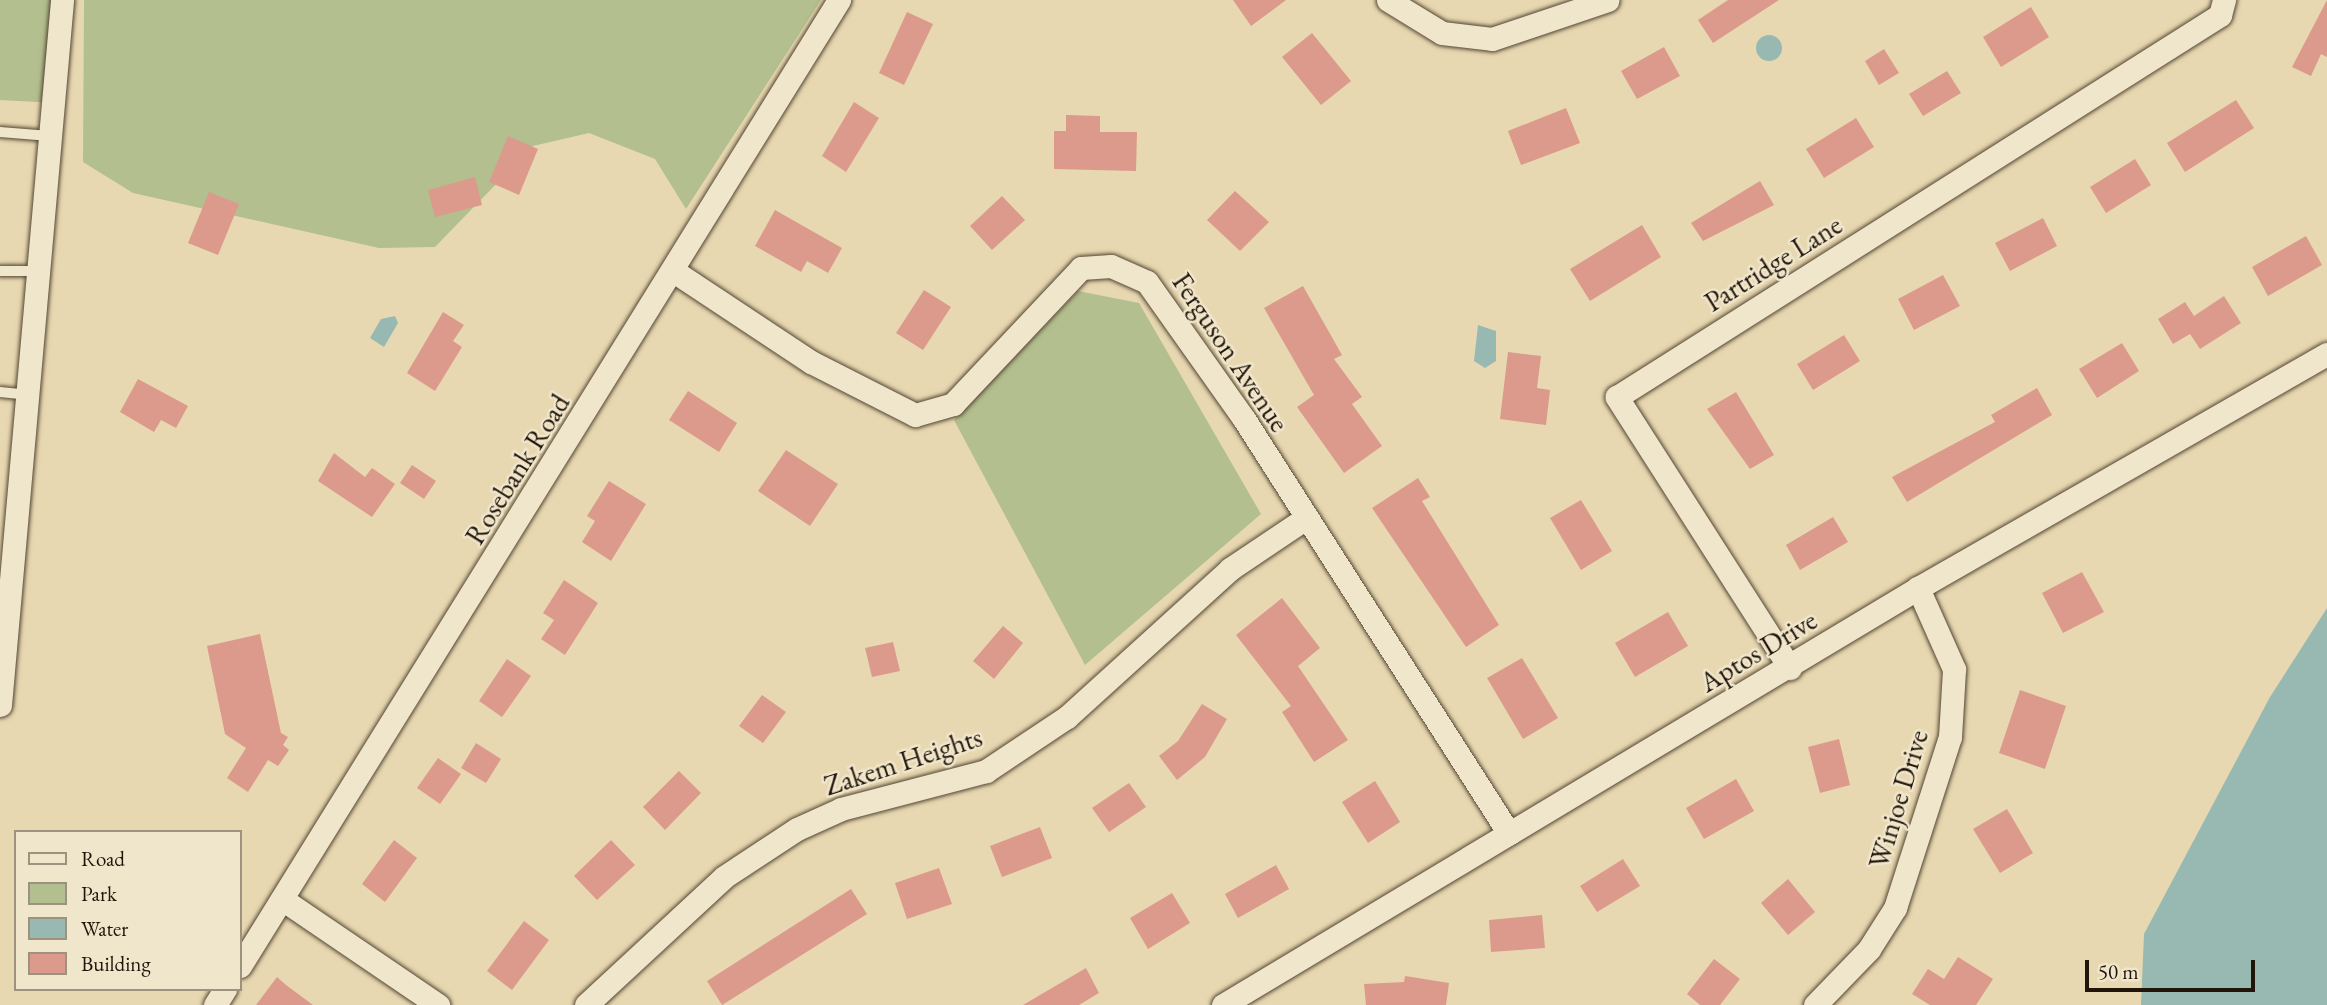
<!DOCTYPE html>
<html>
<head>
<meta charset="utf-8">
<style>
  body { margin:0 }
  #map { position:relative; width:2327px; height:1005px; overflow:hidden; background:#e8d8b1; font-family:"EB Garamond",serif }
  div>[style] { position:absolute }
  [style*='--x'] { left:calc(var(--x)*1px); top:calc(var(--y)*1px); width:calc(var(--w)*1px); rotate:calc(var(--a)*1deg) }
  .green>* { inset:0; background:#b3bf8e }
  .water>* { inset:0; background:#98b9b1 }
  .round { border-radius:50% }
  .building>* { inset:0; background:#dc9a8c }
  .roads { filter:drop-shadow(0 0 2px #534633) drop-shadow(0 0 2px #534633) }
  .lane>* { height:10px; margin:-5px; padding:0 5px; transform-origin:5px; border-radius:5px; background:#f0e6cc }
  .street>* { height:23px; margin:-11.5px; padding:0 11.5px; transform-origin:11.5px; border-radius:11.5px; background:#f0e6cc }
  span { translate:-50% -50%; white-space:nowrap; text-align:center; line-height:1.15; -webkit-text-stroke:5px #f0e6cc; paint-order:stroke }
  .street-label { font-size:28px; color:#211509 }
  .legend { position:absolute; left:14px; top:830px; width:228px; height:161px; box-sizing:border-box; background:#f0e6cc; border:2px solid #9d927e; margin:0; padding:9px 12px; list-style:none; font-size:21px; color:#211509 }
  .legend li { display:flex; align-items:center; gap:14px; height:35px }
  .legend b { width:35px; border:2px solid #9d927e }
  .scale { position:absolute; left:2085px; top:960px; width:170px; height:32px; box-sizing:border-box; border:4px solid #211509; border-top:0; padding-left:9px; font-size:21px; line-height:24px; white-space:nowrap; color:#211509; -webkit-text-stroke:5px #f0e6cc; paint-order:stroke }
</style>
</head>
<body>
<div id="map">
  <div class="green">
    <div style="clip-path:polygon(0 0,59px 0,55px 103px,0 100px)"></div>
    <div style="clip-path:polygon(84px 0,821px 0,686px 209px,655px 159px,589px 133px,533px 146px,435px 247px,379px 248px,133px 193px,83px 162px)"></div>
    <div style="clip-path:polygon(1078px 291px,1139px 303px,1261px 514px,1085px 665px,954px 420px)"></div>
  </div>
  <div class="water">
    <div class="round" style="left:1756px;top:35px;width:26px;height:26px"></div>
    <div style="clip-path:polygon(395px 316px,398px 323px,384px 347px,370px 338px,381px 319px)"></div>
    <div style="clip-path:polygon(1478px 325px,1496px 331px,1496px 361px,1485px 368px,1474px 361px)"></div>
    <div style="clip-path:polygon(2327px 608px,2327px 1005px,2141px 1005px,2144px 934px,2270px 697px)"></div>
  </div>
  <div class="building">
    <div style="clip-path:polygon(1233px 0,1286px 0,1251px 26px)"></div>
    <div style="clip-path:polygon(1728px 0,1779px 0,1713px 43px,1698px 20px)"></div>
    <div style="clip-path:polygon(2327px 0,2327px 57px,2321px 54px,2311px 76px,2292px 67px)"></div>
    <div style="clip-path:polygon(2031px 7px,2049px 37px,2001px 67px,1983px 37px)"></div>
    <div style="clip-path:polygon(907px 12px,933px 24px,904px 85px,879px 73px)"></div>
    <div style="clip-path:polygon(1312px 33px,1351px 81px,1321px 105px,1282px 57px)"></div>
    <div style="clip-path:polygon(1664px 47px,1680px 76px,1637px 99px,1621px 71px)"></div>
    <div style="clip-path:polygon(1884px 49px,1899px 73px,1879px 85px,1865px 61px)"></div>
    <div style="clip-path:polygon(1947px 71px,1961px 93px,1923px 116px,1909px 94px)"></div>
    <div style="clip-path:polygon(2236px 100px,2254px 128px,2185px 172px,2167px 143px)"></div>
    <div style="clip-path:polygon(854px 102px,879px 118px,846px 172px,822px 156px)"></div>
    <div style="clip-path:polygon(1566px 108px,1580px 143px,1521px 165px,1508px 131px)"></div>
    <div style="clip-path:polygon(1066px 115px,1100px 116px,1100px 132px,1137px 132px,1136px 171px,1054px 169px,1054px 131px,1066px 131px)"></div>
    <div style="clip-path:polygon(1856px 118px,1874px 147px,1824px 178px,1806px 149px)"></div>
    <div style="clip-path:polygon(508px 136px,538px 149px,519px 195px,489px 182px)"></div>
    <div style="clip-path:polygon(2135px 159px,2151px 185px,2106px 213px,2090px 187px)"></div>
    <div style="clip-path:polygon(475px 177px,482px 205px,435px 217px,428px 190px)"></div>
    <div style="clip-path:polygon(1760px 181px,1774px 205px,1703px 241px,1691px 223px)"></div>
    <div style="clip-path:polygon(1235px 191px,1269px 222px,1240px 251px,1207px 220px)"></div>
    <div style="clip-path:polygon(209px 192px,239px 204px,218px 255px,188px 243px)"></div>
    <div style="clip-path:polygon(1002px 196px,1025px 220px,992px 250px,970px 226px)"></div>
    <div style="clip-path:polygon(775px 210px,842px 248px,828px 273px,807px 261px,801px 272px,755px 246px)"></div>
    <div style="clip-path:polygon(2043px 218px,2057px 246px,2010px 271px,1995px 243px)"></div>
    <div style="clip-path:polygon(1642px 225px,1661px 257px,1590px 301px,1570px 269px)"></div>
    <div style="clip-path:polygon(2306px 236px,2322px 265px,2268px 296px,2252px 267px)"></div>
    <div style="clip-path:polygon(1943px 275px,1960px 306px,1914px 330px,1898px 299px)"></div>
    <div style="clip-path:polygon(1303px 286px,1342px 355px,1334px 359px,1362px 397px,1352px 404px,1382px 446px,1344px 473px,1297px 407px,1314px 395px,1264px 308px)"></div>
    <div style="clip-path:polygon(924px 290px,951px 307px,923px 350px,896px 333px)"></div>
    <div style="clip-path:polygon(2224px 296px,2241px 323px,2200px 349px,2190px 334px,2173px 344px,2158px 319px,2185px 302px,2194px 316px)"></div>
    <div style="clip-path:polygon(443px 312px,464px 325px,453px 341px,462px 347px,435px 391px,407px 373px)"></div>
    <div style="clip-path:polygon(1844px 335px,1860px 361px,1813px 390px,1797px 364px)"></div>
    <div style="clip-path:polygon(2122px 343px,2139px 371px,2097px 398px,2079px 369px)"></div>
    <div style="clip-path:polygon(1508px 352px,1541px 356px,1537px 388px,1550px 390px,1546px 425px,1500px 419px)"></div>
    <div style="clip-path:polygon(138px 379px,188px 406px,176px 428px,161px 420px,154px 432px,120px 412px)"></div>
    <div style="clip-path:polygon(2037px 388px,2052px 415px,1907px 502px,1892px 477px,1995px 422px,1991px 415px)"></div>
    <div style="clip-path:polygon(688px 391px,737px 423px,719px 452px,669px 420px)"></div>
    <div style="clip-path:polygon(1736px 392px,1774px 455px,1750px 469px,1707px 409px)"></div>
    <div style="clip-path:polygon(786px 450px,838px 484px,810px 526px,758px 491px)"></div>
    <div style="clip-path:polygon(334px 453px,365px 477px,372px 468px,395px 484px,372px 517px,318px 481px)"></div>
    <div style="clip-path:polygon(412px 465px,436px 481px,424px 499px,400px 483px)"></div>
    <div style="clip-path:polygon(1418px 478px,1430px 497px,1422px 501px,1499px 625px,1466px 647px,1372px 508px)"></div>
    <div style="clip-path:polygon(609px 481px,646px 504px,611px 561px,582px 542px,595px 521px,587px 516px)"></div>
    <div style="clip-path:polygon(1581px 500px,1612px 551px,1581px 570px,1550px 518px)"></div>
    <div style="clip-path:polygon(1833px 517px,1848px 542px,1800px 570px,1786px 545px)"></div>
    <div style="clip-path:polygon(2082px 572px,2104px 612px,2063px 633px,2042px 593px)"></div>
    <div style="clip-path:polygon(564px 580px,598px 603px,565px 655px,541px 639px,554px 620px,543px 613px)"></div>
    <div style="clip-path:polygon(1282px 598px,1320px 648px,1298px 666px,1348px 740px,1314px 762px,1282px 712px,1291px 706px,1236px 635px)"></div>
    <div style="clip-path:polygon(1668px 612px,1688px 646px,1635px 677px,1615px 643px)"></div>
    <div style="clip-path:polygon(1003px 626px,1023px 643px,994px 679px,973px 661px)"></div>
    <div style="clip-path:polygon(260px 634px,281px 733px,288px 737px,283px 745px,289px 750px,278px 766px,268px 760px,248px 792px,227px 778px,246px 748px,225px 734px,207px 646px)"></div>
    <div style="clip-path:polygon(893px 642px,900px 671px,872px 677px,865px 648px)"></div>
    <div style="clip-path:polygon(1522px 658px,1558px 718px,1523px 739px,1487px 678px)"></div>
    <div style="clip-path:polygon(507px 659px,531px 676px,502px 717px,479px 701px)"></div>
    <div style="clip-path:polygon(2020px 690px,2066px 706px,2045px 769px,1999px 753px)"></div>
    <div style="clip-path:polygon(762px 695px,786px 712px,763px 743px,739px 726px)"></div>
    <div style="clip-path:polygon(1202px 704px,1227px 719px,1205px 757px,1177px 780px,1159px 756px,1178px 741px)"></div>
    <div style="clip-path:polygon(1839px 739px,1850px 785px,1820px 793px,1808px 747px)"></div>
    <div style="clip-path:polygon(476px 743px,501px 759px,486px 783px,461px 768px)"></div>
    <div style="clip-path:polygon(438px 758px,461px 774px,440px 804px,417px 788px)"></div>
    <div style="clip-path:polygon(679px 771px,701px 793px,665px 830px,643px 807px)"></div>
    <div style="clip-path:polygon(1736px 779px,1754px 811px,1704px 839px,1686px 808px)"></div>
    <div style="clip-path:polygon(1375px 781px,1400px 822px,1368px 843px,1342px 802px)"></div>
    <div style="clip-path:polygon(1129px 783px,1146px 807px,1109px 832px,1092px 808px)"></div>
    <div style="clip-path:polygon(2007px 809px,2033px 853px,2000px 873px,1973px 829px)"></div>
    <div style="clip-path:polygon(1040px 827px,1052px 858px,1002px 877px,990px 846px)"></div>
    <div style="clip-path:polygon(394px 840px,417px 858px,385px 902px,362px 884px)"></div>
    <div style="clip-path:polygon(611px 840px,635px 865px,597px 900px,574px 876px)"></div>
    <div style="clip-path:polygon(1623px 859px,1640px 886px,1597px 912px,1580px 886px)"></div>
    <div style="clip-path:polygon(1276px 865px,1289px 889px,1238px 918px,1225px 894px)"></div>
    <div style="clip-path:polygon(939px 868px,952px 904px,907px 919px,895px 883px)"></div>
    <div style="clip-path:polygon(1788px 879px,1815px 912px,1788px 935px,1761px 903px)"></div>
    <div style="clip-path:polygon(851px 889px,867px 914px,722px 1005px,707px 981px)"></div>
    <div style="clip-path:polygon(1172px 893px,1190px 923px,1148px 949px,1130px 918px)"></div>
    <div style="clip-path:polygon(1542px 915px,1545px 948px,1491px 952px,1489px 920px)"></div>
    <div style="clip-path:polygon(524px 921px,549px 940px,512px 990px,487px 971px)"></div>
    <div style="clip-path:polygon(1958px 957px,1993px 979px,1976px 1005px,1930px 1005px,1912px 994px,1928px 969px,1944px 979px)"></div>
    <div style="clip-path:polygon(1714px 959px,1740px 979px,1720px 1005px,1700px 1005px,1687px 994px)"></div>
    <div style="clip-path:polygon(1086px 968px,1099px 993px,1079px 1005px,1023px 1005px)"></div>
    <div style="clip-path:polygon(1405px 976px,1449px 983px,1446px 1005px,1366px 1005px,1364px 984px,1404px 982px)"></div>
    <div style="clip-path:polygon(277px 977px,286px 985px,313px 1005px,256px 1005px)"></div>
  </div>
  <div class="roads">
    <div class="lane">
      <div style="--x:0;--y:132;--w:50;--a:4.6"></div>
      <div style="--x:0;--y:271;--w:38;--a:0"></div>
      <div style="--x:0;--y:392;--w:27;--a:6"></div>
    </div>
    <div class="street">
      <div style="--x:1388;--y:0;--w:63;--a:31.4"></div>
      <div style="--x:1442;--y:33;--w:50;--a:6.8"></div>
      <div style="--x:1492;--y:39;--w:122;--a:-18.6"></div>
      <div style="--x:675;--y:272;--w:163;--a:33.5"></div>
      <div style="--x:811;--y:362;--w:117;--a:27"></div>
      <div style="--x:915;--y:415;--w:40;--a:-16"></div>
      <div style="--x:953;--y:404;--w:187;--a:-46.7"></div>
      <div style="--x:1081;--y:268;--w:30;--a:-4"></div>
      <div style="--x:1111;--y:266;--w:39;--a:24"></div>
      <div style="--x:1147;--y:282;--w:168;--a:54.7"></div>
      <div style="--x:1244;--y:419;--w:492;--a:57.4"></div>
      <div style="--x:1790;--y:668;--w:322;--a:-122.6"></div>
      <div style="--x:1617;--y:397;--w:714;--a:-32.35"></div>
      <div style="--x:2220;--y:15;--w:16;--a:-75"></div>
      <div style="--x:0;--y:705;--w:708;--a:-84.97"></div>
      <div style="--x:282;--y:899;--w:189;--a:34.2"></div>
      <div style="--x:240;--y:966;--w:1137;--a:-58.2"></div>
      <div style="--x:215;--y:1005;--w:19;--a:-58"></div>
      <div style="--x:586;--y:1005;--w:188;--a:-42.8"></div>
      <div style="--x:724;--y:877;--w:87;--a:-33.3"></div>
      <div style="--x:797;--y:829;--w:48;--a:-24.4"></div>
      <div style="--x:841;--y:809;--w:150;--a:-14.7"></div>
      <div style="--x:986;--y:771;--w:97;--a:-33.7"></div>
      <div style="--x:1067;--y:717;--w:220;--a:-42.2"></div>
      <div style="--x:1230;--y:569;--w:88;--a:-33.9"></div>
      <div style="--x:1223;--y:1005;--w:811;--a:-30.96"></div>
      <div style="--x:1918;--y:588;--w:471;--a:-29.8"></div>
      <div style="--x:1815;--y:1005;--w:78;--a:-46"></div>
      <div style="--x:1869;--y:949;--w:49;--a:-57.6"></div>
      <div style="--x:1895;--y:908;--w:180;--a:-72.2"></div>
      <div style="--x:1950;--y:737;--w:68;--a:-86.6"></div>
      <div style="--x:1954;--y:669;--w:89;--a:-114"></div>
    </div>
  </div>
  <div class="street-label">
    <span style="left:1773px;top:263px;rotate:-32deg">Partridge Lane</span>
    <span style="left:1231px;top:352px;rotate:56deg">Ferguson Avenue</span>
    <span style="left:517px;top:469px;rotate:-58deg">Rosebank Road</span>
    <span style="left:1758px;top:651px;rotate:-31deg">Aptos Drive</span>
    <span style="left:903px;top:761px;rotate:-18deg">Zakem Heights</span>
    <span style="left:1898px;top:799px;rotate:-73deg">Winjoe Drive</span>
  </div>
  <ul class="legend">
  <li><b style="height:9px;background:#f0e6cc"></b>Road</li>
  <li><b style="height:19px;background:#b3bf8e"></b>Park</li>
  <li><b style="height:19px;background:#98b9b1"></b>Water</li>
  <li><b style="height:19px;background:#dc9a8c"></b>Building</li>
  </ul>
  <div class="scale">50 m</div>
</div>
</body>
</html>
